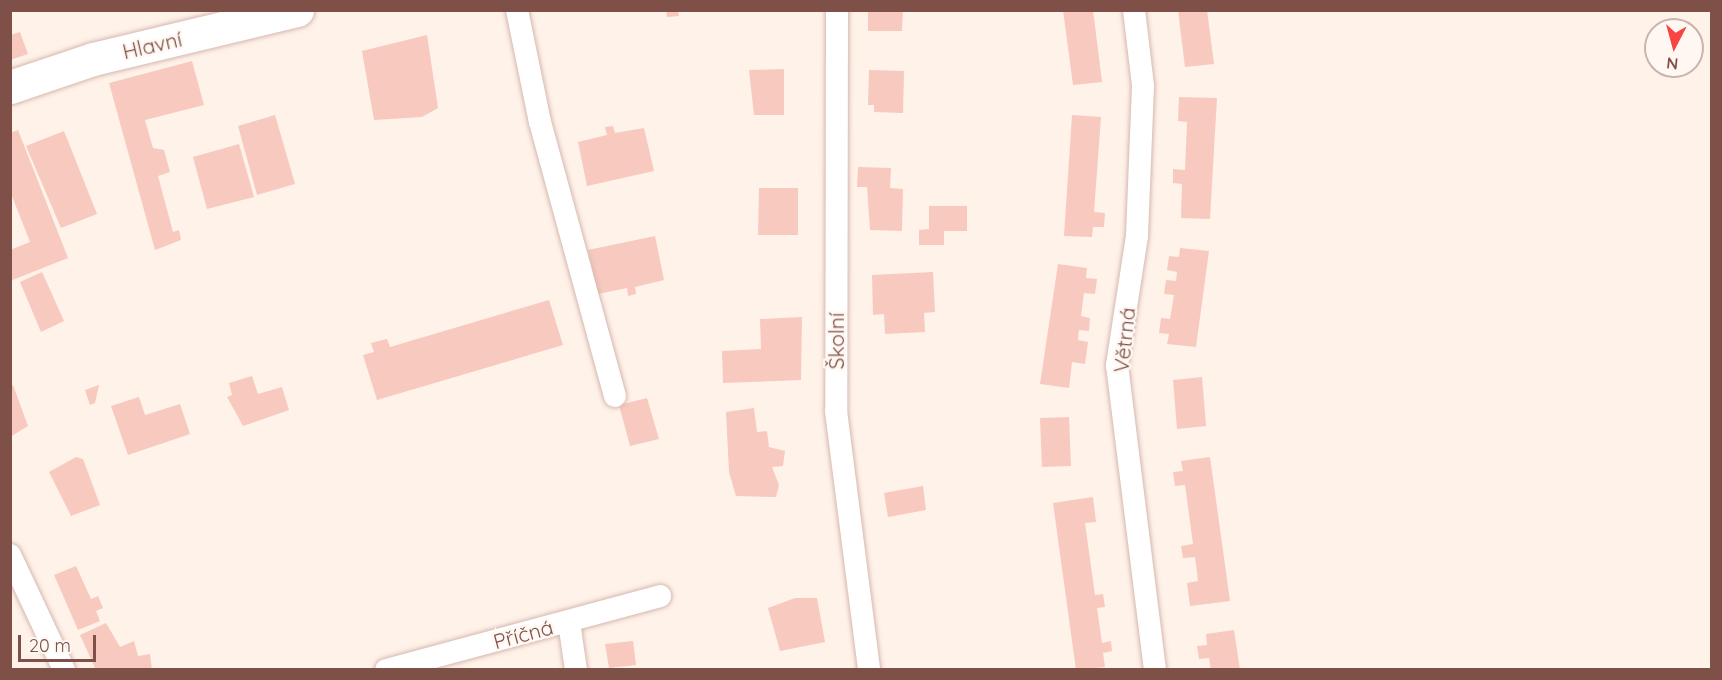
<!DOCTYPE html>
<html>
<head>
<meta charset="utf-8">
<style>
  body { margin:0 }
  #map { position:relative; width:1722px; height:680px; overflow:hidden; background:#fff2e9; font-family:Quicksand,sans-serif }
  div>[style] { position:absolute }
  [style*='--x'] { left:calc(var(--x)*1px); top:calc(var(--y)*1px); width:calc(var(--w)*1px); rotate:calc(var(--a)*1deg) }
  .building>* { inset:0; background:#f8c9be }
  .roads { filter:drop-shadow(0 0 2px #d6b8af) drop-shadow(0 0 2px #d6b8af) }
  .street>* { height:22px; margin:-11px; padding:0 11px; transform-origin:11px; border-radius:11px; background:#fff }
  .secondary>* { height:33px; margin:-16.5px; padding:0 16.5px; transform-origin:16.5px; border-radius:16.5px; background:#fff }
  span { translate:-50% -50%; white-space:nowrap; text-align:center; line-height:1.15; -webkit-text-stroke:5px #fff7f2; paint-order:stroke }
  .street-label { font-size:21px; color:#7e5048 }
  .frame { position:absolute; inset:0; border:12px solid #7e5048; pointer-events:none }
  .north { position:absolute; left:1644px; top:18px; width:60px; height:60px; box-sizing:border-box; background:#fff7f2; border:2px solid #cbb4ae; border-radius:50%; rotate:186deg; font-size:16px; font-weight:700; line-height:24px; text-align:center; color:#7e5048 }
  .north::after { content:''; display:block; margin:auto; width:21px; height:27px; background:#f64542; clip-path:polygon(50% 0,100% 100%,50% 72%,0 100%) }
  .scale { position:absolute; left:18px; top:635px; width:78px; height:27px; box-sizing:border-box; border:3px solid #7e5048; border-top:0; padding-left:8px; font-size:18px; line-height:21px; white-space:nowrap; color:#7e5048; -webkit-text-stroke:4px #fff7f2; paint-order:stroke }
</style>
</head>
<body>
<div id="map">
  <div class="building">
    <div style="clip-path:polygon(666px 10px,678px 10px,679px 16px,667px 17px)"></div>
    <div style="clip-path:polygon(868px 10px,903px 10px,902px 31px,868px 31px)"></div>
    <div style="clip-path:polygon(1063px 10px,1093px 10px,1102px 82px,1073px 85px)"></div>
    <div style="clip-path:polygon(1178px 10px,1207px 10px,1214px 64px,1185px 67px)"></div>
    <div style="clip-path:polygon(20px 32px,28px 54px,10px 60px,10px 35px)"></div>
    <div style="clip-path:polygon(427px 35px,438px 108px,422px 117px,374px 120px,362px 51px)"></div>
    <div style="clip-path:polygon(192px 61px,204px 105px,145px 120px,153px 148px,164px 150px,170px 172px,158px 176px,173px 232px,179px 230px,181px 240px,155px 250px,109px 83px)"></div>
    <div style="clip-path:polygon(784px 69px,784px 115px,754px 115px,749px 70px)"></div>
    <div style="clip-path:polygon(869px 70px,904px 71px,903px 113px,874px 112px,874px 105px,868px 105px)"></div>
    <div style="clip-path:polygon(1179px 97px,1217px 98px,1210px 219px,1181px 218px,1182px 184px,1173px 183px,1173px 169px,1185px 170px,1187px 122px,1178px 121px)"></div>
    <div style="clip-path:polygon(275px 115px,295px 184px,257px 195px,238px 126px)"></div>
    <div style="clip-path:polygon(1072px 115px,1101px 117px,1094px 212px,1105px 213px,1104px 227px,1093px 227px,1092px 237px,1064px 236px)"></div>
    <div style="clip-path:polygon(613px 126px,615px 133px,644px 128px,654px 171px,587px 186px,578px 142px,607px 135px,605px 127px)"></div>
    <div style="clip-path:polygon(18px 130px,68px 258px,10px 281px,10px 250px,30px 242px,10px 191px,10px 133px)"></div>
    <div style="clip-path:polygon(64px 131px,97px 214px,61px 228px,26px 146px)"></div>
    <div style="clip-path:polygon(239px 144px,254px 197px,207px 209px,193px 157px)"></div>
    <div style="clip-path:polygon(858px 167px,891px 168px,890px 188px,903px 189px,902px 231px,870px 230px,867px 187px,857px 187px)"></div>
    <div style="clip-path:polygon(759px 188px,798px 188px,798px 235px,758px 235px)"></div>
    <div style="clip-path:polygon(929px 206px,967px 206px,967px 231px,944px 231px,944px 245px,919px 245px,919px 230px,929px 229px)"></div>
    <div style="clip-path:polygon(655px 236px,664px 280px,635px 287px,636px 294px,628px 296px,627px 288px,598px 294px,588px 250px)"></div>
    <div style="clip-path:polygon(1180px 248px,1209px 251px,1196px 347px,1167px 344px,1169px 334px,1159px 333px,1161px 318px,1170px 319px,1174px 295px,1164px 294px,1166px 280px,1176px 281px,1177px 272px,1167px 270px,1169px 256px,1179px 257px)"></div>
    <div style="clip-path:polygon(1058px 264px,1087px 268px,1086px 278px,1097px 279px,1095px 294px,1084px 293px,1081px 316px,1090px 318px,1089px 331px,1079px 330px,1078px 340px,1088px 342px,1085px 364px,1072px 362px,1069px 388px,1040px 384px)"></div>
    <div style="clip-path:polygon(42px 272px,64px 321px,41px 332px,20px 282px)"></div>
    <div style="clip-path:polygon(933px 272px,935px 312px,924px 313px,925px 332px,885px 334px,884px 314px,873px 315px,872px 275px)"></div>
    <div style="clip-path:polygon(549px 300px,563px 345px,377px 400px,363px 355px,374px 352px,371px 343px,387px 339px,390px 347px)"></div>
    <div style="clip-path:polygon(802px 317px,801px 380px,723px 383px,722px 351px,761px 349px,760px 319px)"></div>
    <div style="clip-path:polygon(252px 376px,258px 394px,282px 387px,289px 410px,243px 426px,227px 397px,232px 395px,229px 383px)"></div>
    <div style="clip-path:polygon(1202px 377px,1206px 426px,1177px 429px,1173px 380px)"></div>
    <div style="clip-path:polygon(13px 385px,28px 426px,10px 437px,10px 386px)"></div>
    <div style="clip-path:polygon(99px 385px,95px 403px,90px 405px,85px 390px)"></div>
    <div style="clip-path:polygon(139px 397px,145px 415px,180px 404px,190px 434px,128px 455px,111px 406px)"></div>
    <div style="clip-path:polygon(647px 398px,659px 439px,630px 446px,619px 405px)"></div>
    <div style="clip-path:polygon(754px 408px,757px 432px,767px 431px,769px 447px,785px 451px,783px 466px,772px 467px,779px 485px,776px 497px,736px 496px,729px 472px,726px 412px)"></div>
    <div style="clip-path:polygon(1069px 417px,1071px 466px,1042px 467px,1040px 418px)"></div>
    <div style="clip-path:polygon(76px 457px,83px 459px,100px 505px,71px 516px,49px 472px)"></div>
    <div style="clip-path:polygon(1210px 457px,1230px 601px,1190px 606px,1187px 583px,1198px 581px,1195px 557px,1183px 558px,1181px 546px,1193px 544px,1185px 485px,1175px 486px,1173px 472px,1183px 471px,1181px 461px)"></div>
    <div style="clip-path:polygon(923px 486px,926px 510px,888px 517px,884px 493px)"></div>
    <div style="clip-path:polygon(1093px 497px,1096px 522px,1085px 523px,1095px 595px,1103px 594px,1105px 607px,1097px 608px,1102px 643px,1111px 641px,1112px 651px,1103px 653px,1105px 667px,1076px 670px,1053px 503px)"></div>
    <div style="clip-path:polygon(76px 566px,91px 599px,98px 596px,103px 608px,96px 611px,100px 621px,78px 630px,54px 575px)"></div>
    <div style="clip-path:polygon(795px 598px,817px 598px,825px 642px,780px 651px,768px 608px)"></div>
    <div style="clip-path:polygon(106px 623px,120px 647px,134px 641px,138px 656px,150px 654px,152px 670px,96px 670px,80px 635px)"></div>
    <div style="clip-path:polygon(1234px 630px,1240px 670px,1211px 670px,1209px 658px,1199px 659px,1197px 646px,1207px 645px,1206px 634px)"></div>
    <div style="clip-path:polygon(633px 641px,636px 665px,609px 668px,605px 644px)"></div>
  </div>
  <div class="roads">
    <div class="street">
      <div style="--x:517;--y:10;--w:114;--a:78.4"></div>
      <div style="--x:540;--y:122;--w:284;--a:74.7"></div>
      <div style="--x:837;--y:10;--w:401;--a:90.1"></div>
      <div style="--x:836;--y:411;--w:261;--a:82.7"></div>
      <div style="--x:1134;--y:10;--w:77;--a:83.2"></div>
      <div style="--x:1143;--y:86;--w:150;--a:92.3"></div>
      <div style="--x:1137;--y:236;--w:131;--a:98.8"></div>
      <div style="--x:1117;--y:365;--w:307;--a:82.9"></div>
      <div style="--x:10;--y:555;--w:127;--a:64.8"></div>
      <div style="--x:569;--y:622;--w:49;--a:81.7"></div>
      <div style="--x:386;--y:670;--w:284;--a:-15.1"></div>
    </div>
    <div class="secondary">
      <div style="--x:10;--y:87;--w:88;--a:-18.6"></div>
      <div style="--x:93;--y:59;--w:210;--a:-13.5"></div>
    </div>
  </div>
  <div class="street-label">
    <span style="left:152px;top:45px;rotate:-13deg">Hlavní</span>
    <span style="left:1124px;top:340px;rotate:-84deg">Větrná</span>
    <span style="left:836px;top:341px;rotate:-90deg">Školní</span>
    <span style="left:523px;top:634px;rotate:-15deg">Příčná</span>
  </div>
  <div class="frame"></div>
  <div class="north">N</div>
  <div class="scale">20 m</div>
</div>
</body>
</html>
